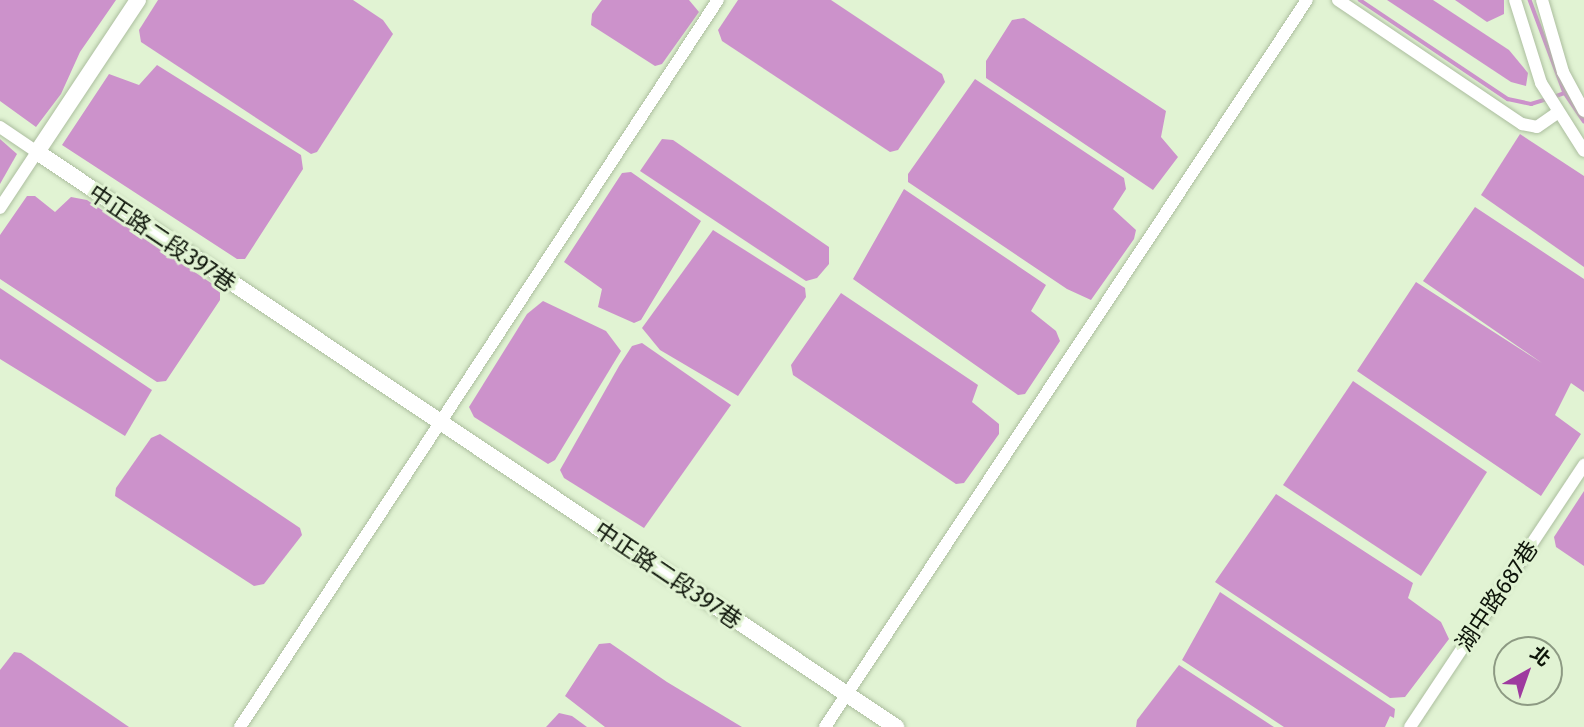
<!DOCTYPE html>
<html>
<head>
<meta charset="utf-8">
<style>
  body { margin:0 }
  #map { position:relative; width:1584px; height:727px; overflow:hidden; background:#e1f3d3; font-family:"Fira Sans","Noto Sans TC",sans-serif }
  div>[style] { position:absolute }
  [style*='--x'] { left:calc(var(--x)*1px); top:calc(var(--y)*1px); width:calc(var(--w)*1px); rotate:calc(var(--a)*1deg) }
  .water>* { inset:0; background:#cc92cb }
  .stream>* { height:3.5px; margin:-1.75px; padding:0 1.75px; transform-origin:1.75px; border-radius:1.75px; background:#cc92cb }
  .roads { filter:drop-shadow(0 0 2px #acbe9f) drop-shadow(0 0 2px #acbe9f) }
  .minor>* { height:12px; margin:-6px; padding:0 6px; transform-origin:6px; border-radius:6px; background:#fff }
  .tertiary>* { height:16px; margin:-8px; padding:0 8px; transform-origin:8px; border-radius:8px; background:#fff }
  span { translate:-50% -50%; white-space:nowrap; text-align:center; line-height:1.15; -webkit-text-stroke:6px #e1f3d3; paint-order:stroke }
  .street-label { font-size:23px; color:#0e150a }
  .north { position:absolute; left:1493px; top:636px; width:70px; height:70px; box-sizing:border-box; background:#e1f3d3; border:2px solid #8d9a83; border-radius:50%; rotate:40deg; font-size:19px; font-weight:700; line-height:28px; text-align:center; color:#0e150a }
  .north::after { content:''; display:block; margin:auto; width:24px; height:32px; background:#9e3a9f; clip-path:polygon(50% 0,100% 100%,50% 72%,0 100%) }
</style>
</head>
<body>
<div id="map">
  <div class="water">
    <div style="clip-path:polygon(0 0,116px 0,80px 52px,61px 94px,36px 127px,0 101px)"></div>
    <div style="clip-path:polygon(158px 0,353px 0,383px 20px,393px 34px,317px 152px,311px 154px,141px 42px,139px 30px)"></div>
    <div style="clip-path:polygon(602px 0,689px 0,699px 12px,662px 64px,655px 66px,591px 25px,592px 14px)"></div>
    <div style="clip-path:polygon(738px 0,831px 0,942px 74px,945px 82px,898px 150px,890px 152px,722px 41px,718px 30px)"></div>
    <div style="clip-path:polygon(1387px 0,1433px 0,1509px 50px,1528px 73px,1526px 86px,1511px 82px)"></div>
    <div style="clip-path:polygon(1455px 0,1504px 0,1504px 14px,1487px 22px)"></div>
    <div style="clip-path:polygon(1024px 18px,1166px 111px,1161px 137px,1178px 157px,1153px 190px,986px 78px,986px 61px,1012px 20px)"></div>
    <div style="clip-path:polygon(157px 65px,301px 155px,303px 169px,245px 259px,237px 259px,62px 145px,109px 74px,139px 85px)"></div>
    <div style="clip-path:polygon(975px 79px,1124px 178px,1126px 189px,1113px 209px,1136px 230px,1134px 239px,1091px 300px,1067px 289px,908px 182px,908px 174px)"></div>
    <div style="clip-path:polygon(1520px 134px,1584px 176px,1584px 267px,1481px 195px)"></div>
    <div style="clip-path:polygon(0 139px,17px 154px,0 184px)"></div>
    <div style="clip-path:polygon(662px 139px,673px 140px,829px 247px,829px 264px,817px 278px,806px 281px,640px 171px)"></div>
    <div style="clip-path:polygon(631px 172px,701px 221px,641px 320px,634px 323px,598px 307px,602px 289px,564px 262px,622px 173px)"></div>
    <div style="clip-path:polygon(904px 189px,1046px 285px,1031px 311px,1056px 331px,1060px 341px,1025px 394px,1018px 395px,853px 279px)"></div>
    <div style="clip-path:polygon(27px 196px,35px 196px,55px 212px,71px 197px,87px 200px,220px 289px,220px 300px,166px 381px,157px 382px,0 279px,0 235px)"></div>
    <div style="clip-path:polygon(1475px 207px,1584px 279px,1584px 392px,1571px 383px,1555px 415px,1581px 434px,1541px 496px,1357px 371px,1416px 282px,1542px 363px,1423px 281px)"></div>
    <div style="clip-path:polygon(713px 230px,805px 288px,806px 297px,738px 396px,660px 350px,642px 328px)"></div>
    <div style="clip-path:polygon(0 288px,152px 390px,125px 436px,0 359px)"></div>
    <div style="clip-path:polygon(841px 293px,978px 385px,972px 402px,999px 424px,999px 434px,964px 483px,956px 484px,793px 375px,791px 365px)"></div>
    <div style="clip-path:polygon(543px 301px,606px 331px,621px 351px,555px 460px,548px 464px,474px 417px,469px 407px,527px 314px)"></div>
    <div style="clip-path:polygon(642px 343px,731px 405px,644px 528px,564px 478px,560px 470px,619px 366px,632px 346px)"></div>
    <div style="clip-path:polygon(1353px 381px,1487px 472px,1421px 576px,1283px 485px)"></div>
    <div style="clip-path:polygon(160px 434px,300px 528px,302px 535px,264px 584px,254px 586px,115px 496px,116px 488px,151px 438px)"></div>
    <div style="clip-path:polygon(1584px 491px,1584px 566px,1556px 547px,1554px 537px)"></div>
    <div style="clip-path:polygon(1276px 494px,1413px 583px,1408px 598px,1441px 622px,1449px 639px,1405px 697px,1390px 698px,1215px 582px)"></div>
    <div style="clip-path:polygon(1220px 592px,1395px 709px,1394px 718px,1390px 716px,1385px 727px,1284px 727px,1182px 660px)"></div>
    <div style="clip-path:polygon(610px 643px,667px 682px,742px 727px,605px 727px,565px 696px,599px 644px)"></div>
    <div style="clip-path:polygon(14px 652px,21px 653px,129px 727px,0 727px,0 670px)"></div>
    <div style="clip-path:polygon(1179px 665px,1274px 727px,1136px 727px,1137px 720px)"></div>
    <div style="clip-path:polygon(559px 713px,572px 716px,587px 727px,546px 727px)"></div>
  </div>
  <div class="stream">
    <div style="--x:1360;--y:0;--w:178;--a:33.8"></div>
    <div style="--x:1508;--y:99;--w:24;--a:12"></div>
    <div style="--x:1531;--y:104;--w:17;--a:-17"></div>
    <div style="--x:1530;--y:0;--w:99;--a:69.4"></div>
    <div style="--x:1565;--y:93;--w:34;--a:56"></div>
    <div style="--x:1554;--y:97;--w:12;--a:-20"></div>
  </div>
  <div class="roads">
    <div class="minor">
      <div style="--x:1338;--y:0;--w:222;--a:34"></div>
      <div style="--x:1522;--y:124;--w:15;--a:11"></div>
      <div style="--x:1537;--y:127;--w:24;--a:-35"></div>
      <div style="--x:1515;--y:0;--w:87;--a:72.6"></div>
      <div style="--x:1541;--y:83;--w:80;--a:57.7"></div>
      <div style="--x:1542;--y:0;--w:75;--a:73.7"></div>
      <div style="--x:1563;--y:72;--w:44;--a:61.7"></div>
      <div style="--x:0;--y:127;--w:45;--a:34"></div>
      <div style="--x:37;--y:152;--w:67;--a:123.5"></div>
      <div style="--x:240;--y:727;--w:870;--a:-56.68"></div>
      <div style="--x:825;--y:727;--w:872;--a:-56.46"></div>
      <div style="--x:1410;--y:727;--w:315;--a:-56.4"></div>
    </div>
    <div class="tertiary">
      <div style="--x:138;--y:0;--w:182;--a:123.6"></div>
      <div style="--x:37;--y:152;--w:1034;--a:33.8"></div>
    </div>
  </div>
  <div class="street-label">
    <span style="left:162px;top:238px;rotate:34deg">中正路二段397巷</span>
    <span style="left:668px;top:575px;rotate:34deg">中正路二段397巷</span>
    <span style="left:1497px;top:596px;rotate:-56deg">湖中路687巷</span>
  </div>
  <div class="north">北</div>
</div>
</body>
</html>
